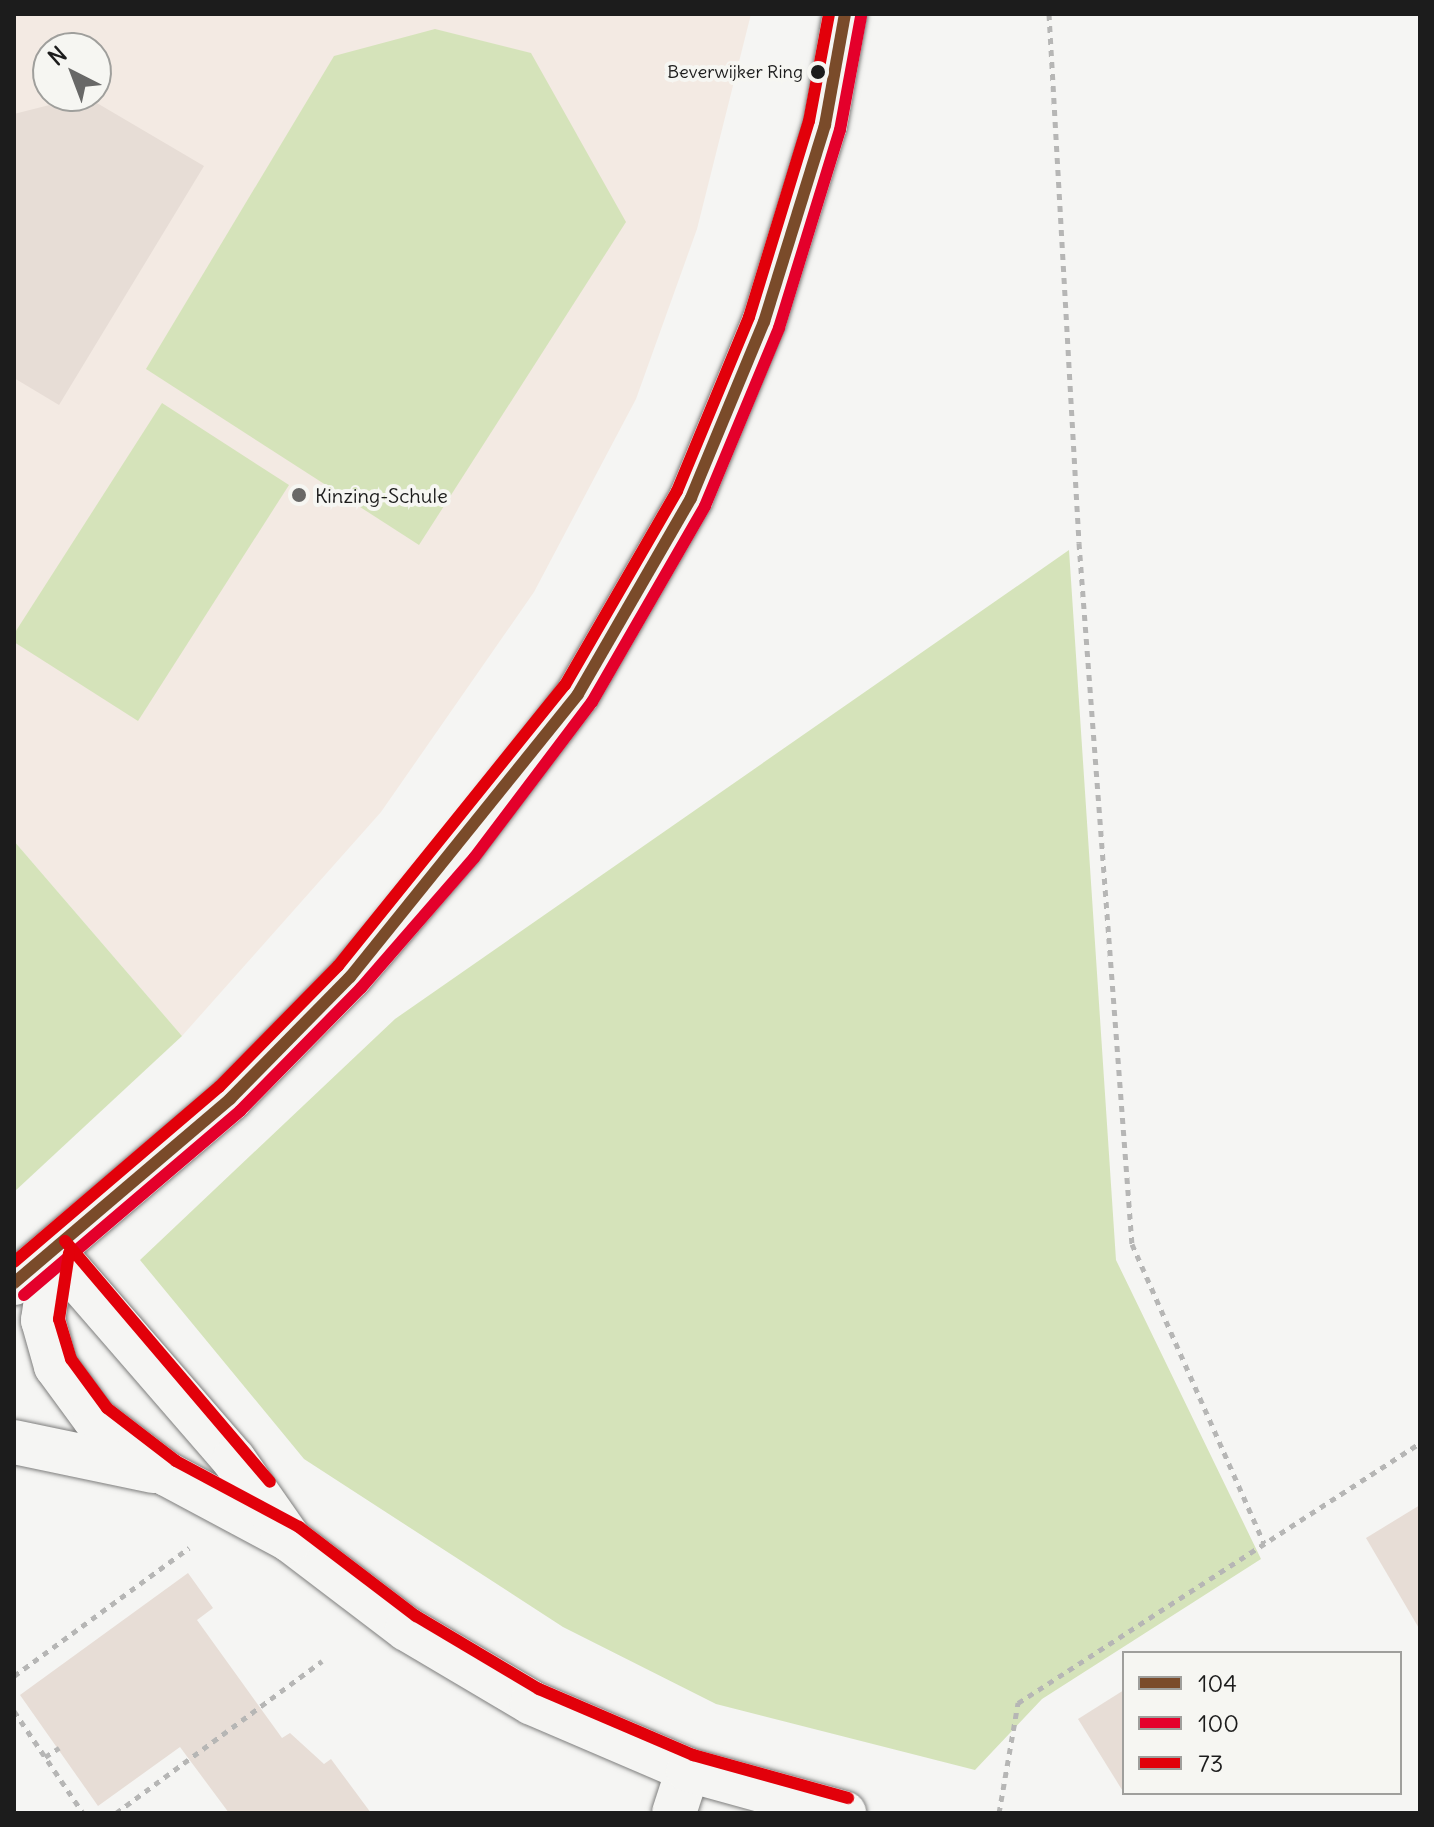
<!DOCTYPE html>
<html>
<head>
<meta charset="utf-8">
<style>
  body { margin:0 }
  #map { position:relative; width:1434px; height:1827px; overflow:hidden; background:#f5f5f3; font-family:Delius,sans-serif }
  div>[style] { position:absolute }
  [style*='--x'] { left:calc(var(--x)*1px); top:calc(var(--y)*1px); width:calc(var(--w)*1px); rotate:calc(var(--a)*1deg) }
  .built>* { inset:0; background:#f3eae3 }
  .green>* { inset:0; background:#d5e3ba }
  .building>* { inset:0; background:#e7ddd6 }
  .path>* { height:5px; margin-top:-2.5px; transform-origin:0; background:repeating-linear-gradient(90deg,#b6b6b5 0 6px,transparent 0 12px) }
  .roads { filter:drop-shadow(0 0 2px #7e7e7d) drop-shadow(0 0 2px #7e7e7d) }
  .street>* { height:44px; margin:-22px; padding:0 22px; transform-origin:22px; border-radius:22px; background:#f5f5f3 }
  .secondary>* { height:44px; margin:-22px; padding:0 22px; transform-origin:22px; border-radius:22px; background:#f5f5f3 }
  .bus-1>* { height:12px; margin:-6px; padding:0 6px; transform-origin:6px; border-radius:6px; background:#7a4b2a }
  .bus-2>* { height:12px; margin:-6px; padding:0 6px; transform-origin:6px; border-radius:6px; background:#e4002b }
  .bus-3>* { height:12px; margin:-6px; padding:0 6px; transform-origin:6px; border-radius:6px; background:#e2000a }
  .dots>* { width:22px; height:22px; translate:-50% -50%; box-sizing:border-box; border:4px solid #f6f6f2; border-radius:50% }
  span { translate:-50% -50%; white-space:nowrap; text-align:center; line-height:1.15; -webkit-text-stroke:8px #f6f6f2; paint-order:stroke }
  .bus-label { font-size:18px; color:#1c1c1c }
  .right { translate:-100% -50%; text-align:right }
  .poi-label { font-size:20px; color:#1c1c1c }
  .left { translate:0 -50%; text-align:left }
  .frame { position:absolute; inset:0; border:16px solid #1c1c1c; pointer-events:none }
  .legend { position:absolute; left:1122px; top:1651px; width:280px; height:144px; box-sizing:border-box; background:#f6f6f2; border:2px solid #9f9f9c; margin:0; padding:10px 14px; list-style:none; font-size:24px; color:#1c1c1c }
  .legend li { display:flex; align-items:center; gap:16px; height:40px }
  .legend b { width:40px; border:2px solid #9f9f9c }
  .north { position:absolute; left:32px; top:32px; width:80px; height:80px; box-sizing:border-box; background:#f6f6f2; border:2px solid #9f9f9c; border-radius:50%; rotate:318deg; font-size:22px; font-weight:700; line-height:32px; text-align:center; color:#1c1c1c }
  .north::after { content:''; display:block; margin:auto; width:28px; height:36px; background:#686867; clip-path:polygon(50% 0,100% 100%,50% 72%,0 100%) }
</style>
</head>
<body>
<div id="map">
  <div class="built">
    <div style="clip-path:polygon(evenodd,14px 14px,751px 14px,697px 229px,636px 399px,534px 592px,381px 812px,182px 1036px,14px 841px,14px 14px,48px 48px,96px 48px,96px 96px,48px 96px,48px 48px)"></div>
  </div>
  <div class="green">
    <div style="clip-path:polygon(435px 29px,531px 53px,626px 222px,419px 545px,146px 369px,334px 56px)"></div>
    <div style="clip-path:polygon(162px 403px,289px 485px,138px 721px,14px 642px,14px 634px)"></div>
    <div style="clip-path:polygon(1069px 550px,1116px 1260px,1261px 1559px,1042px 1699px,975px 1770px,716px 1704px,563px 1627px,304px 1459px,140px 1260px,395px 1019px)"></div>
    <div style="clip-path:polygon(14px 841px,182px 1036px,14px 1192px)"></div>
  </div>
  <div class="building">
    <div style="clip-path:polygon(85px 96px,204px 166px,59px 405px,14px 378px,14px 114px)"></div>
    <div style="clip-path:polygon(1420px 1505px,1420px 1630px,1366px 1538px)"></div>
    <div style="clip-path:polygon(188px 1573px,213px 1608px,197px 1620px,282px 1738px,290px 1733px,324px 1764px,331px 1759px,371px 1813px,229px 1813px,180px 1747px,98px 1806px,20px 1695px)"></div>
    <div style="clip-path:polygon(1124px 1690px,1124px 1793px,1078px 1719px)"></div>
  </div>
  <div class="path">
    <div style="--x:1049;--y:14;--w:530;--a:86.75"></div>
    <div style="--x:1079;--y:543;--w:703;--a:85.68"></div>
    <div style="--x:1132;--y:1244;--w:327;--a:66.2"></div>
    <div style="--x:14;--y:1676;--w:217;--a:-36.2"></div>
    <div style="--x:14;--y:1711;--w:123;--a:55.9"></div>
    <div style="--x:45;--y:1757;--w:17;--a:-33"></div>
    <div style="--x:116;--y:1813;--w:256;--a:-36.4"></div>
    <div style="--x:999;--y:1813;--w:112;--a:-80.2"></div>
    <div style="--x:1018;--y:1703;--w:479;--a:-32.9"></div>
  </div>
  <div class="roads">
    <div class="street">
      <div style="--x:674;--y:1813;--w:45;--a:-72"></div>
    </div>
    <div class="secondary">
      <div style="--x:53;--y:1251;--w:70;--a:98.2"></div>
      <div style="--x:43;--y:1320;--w:48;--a:74.2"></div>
      <div style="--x:56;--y:1366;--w:66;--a:53.7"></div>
      <div style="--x:95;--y:1419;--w:91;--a:37.4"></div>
      <div style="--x:167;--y:1474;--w:140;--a:28.2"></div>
      <div style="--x:290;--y:1540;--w:147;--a:37.3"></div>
      <div style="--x:407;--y:1629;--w:145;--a:30.6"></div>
      <div style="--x:532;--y:1703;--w:170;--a:23.2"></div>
      <div style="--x:688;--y:1770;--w:162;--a:15.4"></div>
      <div style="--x:53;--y:1251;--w:276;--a:49.1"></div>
      <div style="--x:234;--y:1460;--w:98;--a:55"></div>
      <div style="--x:14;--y:1283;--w:284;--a:-40.4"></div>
      <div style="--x:230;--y:1099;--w:171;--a:-45.5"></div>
      <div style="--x:350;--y:977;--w:170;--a:-49.3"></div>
      <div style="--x:461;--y:848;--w:193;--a:-52.8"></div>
      <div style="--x:578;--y:694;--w:226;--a:-60"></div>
      <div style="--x:691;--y:498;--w:191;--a:-67.5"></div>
      <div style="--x:764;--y:322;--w:206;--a:-72.8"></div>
      <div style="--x:825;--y:125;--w:113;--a:-79.8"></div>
      <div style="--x:14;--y:1442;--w:142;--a:11.8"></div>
    </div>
  </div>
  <div class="bus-1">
    <div style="--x:14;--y:1283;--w:284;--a:-40.4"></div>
    <div style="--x:230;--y:1099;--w:171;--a:-45.5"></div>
    <div style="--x:350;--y:977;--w:363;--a:-51.1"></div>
    <div style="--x:578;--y:694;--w:226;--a:-60"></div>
    <div style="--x:691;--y:498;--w:191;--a:-67.5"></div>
    <div style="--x:764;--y:322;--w:206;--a:-72.8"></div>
    <div style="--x:825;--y:125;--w:113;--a:-79.8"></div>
  </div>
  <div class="bus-2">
    <div style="--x:24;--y:1295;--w:284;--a:-40.4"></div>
    <div style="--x:240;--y:1111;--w:173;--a:-45.5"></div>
    <div style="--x:361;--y:988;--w:172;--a:-49"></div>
    <div style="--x:474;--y:858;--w:196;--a:-52.9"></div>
    <div style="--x:592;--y:702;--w:226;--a:-60"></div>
    <div style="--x:705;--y:506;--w:193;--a:-67.4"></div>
    <div style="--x:779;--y:328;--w:207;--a:-72.9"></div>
    <div style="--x:840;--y:130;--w:115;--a:-79.5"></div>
  </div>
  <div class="bus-3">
    <div style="--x:65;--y:1241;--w:316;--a:49.6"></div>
    <div style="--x:69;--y:1253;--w:67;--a:98.6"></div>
    <div style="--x:59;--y:1319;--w:42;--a:73.3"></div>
    <div style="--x:71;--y:1359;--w:61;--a:53.7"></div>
    <div style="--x:107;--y:1408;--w:87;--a:37.5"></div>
    <div style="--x:176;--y:1461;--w:140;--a:28.2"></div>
    <div style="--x:299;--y:1527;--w:147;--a:37.3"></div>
    <div style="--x:416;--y:1616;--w:143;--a:30.7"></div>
    <div style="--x:539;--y:1689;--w:168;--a:23.2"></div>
    <div style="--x:693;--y:1755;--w:161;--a:15.5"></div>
    <div style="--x:14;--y:1262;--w:270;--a:-40.5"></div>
    <div style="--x:219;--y:1087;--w:170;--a:-45.5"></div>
    <div style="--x:338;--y:966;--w:361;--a:-51.1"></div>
    <div style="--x:565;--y:685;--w:224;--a:-60"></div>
    <div style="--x:677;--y:491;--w:188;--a:-67.5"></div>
    <div style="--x:749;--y:317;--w:205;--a:-73"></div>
    <div style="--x:809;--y:121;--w:109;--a:-79.4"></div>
  </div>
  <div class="dots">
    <div style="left:818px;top:72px;background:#1c1c1c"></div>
    <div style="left:299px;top:495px;background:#686867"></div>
  </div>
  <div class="bus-label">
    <span class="right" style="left:803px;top:72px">Beverwijker Ring</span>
  </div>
  <div class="poi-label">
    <span class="left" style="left:315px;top:495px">Kinzing-Schule</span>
  </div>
  <div class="frame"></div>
  <ul class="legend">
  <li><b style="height:10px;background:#7a4b2a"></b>104</li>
  <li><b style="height:10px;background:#e4002b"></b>100</li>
  <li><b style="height:10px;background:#e2000a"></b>73</li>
  </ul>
  <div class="north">N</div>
</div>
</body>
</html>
